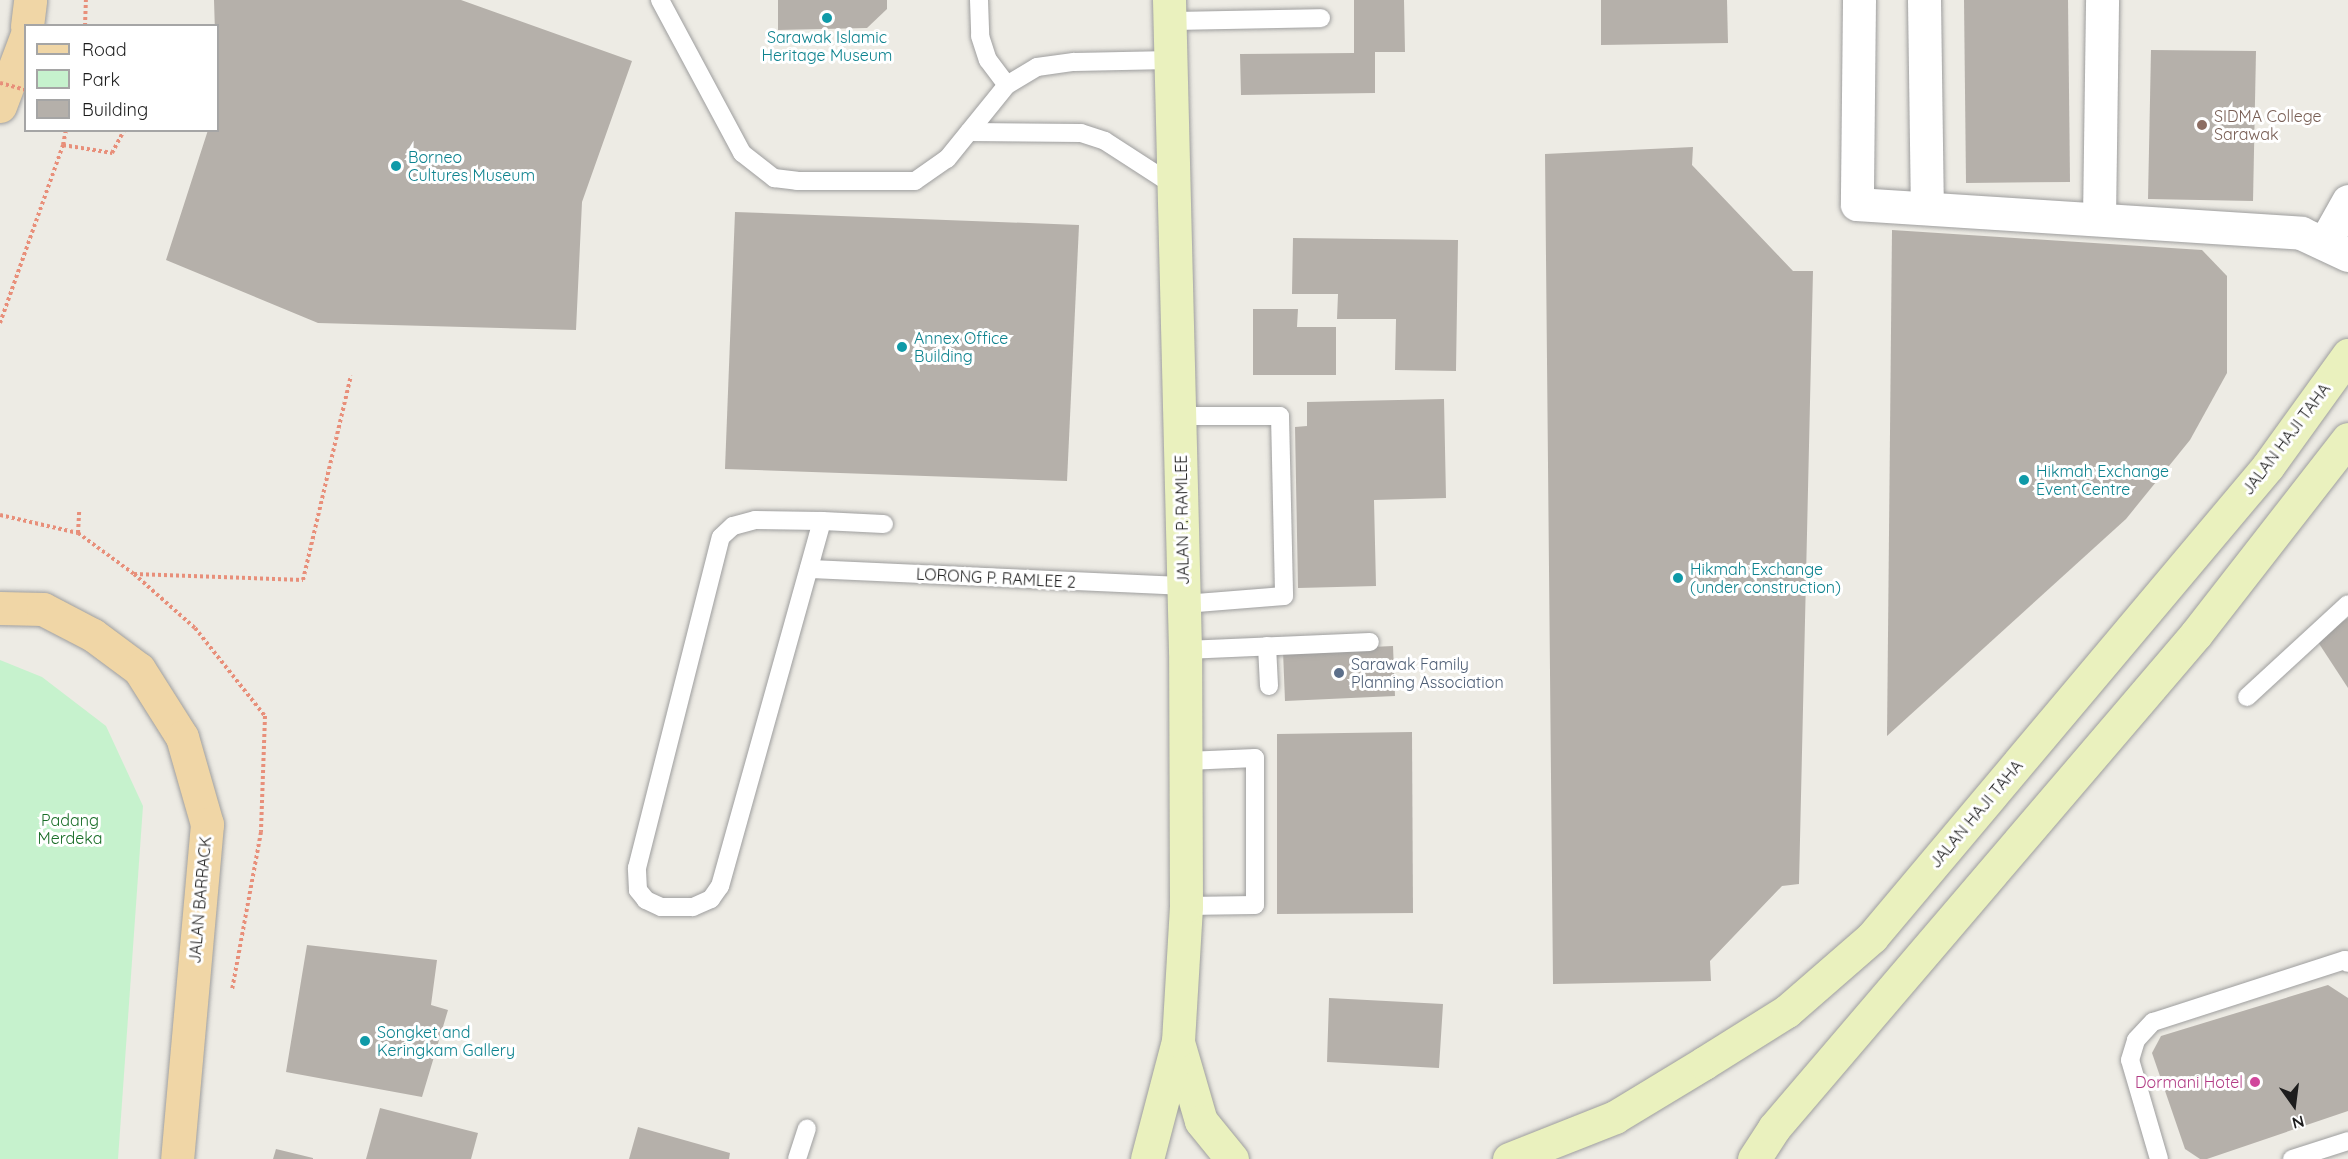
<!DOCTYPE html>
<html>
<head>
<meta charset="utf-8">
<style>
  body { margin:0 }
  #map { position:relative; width:2348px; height:1159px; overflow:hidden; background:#edebe4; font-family:Quicksand,sans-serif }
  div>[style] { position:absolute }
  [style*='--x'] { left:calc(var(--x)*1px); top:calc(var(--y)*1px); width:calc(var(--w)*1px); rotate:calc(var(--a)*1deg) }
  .park>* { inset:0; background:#c6f2cd }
  .building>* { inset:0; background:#b5b0aa }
  .path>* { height:4px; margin-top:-2px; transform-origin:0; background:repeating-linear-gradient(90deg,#e88f7a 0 3px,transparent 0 6px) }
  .roads { filter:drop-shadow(0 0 2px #9e9e9e) drop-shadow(0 0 2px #9e9e9e) }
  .lane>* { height:18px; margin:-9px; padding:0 9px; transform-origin:9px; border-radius:9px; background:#fff }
  .street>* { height:33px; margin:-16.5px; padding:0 16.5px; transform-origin:16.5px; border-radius:16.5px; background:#fff }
  .secondary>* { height:33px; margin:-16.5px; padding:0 16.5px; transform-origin:16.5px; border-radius:16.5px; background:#eaf1be }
  .primary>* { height:33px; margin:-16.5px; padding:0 16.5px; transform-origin:16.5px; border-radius:16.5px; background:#f0d6a6 }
  .path-bridge>* { height:4px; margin-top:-2px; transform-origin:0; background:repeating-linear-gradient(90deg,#e88f7a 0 3px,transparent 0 6px) }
  .dots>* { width:16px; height:16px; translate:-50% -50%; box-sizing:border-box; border:3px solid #fff; border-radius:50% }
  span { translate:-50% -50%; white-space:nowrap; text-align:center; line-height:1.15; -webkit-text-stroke:6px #fff; paint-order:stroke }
  .culture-label { font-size:16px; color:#0d838f }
  .left { translate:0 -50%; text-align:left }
  .education-label { font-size:16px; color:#785e54 }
  .street-label { font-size:16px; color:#1d1d1d }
  .service-label { font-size:16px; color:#4e5e75 }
  .park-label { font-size:16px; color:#196d27 }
  .hotel-label { font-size:16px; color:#b23c85 }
  .right { translate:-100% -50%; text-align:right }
  .legend { position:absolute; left:24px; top:24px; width:195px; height:108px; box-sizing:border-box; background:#fff; border:2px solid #a5a5a5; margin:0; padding:8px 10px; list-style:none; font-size:18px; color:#1d1d1d }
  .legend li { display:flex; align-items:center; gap:12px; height:30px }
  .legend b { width:30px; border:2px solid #a5a5a5 }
  .north { position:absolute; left:2264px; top:1075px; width:60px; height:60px; -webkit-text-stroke:4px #fff; paint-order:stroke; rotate:166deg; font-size:16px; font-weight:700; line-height:24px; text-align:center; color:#1d1d1d }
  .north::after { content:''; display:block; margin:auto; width:21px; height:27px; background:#1d1d1d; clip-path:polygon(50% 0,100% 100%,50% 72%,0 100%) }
</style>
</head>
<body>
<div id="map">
  <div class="park">
    <div style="clip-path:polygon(0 660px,42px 677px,106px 726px,143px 806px,118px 1159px,0 1159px)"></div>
  </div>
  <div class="building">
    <div style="clip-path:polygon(214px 0,461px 0,632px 61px,582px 202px,576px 330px,318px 323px,166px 260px,208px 130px,218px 130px)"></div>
    <div style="clip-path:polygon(778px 0,887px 0,887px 9px,867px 28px,778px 30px)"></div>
    <div style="clip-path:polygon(1354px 0,1404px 0,1405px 52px,1375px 52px,1375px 93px,1241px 95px,1240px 54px,1354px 53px)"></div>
    <div style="clip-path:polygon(1601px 0,1727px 0,1728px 43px,1601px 45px)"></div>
    <div style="clip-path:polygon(1964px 0,2068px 0,2070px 182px,1966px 183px)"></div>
    <div style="clip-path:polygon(2151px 50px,2256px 51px,2253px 201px,2148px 199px)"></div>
    <div style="clip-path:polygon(1693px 147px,1692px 165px,1793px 271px,1813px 271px,1799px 884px,1782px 886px,1710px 961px,1711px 981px,1553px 984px,1545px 154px)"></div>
    <div style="clip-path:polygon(735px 212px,1079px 225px,1067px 481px,725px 469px)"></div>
    <div style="clip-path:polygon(1892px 230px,2202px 250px,2227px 276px,2227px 373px,2190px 440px,2126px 519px,1887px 736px)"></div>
    <div style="clip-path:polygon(1293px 238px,1458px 240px,1456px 371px,1395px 370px,1396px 319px,1337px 319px,1338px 294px,1292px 294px)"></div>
    <div style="clip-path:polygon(1253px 309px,1298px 309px,1297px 327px,1336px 327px,1336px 375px,1253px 375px)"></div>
    <div style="clip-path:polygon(1444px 399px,1446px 498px,1374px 500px,1376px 586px,1298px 588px,1295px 427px,1307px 426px,1307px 402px)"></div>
    <div style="clip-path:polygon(2348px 618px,2348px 688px,2316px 639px)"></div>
    <div style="clip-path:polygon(1393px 646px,1395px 696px,1285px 701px,1283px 651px)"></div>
    <div style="clip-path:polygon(1412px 732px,1413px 913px,1277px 914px,1277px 734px)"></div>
    <div style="clip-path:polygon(307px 945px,437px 960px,431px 1005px,448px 1010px,422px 1097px,286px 1072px)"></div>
    <div style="clip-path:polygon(2328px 985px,2348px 998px,2348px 1111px,2207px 1159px,2200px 1159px,2185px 1149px,2152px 1053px,2161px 1036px)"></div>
    <div style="clip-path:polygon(1329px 998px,1443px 1004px,1439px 1068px,1327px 1062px)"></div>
    <div style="clip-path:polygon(380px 1108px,478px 1133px,471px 1159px,366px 1159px)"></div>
    <div style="clip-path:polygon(638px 1127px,730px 1153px,729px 1159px,629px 1159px)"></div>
    <div style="clip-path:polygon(276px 1149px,313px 1158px,313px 1159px,273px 1159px)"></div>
  </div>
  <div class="path">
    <div style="--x:85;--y:26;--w:26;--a:-88"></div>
    <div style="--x:63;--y:145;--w:15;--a:-79"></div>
    <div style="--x:0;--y:323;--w:189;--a:-70.5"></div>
    <div style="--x:63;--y:145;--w:50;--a:9.3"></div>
    <div style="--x:112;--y:153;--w:26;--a:-62"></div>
    <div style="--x:0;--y:515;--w:80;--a:13"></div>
    <div style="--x:78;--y:533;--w:69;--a:36.2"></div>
    <div style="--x:134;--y:574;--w:81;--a:41.5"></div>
    <div style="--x:195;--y:628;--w:112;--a:51.5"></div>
    <div style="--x:265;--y:716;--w:116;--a:92"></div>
    <div style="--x:261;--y:832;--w:161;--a:100.4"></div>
    <div style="--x:78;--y:533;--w:22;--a:-87"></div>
    <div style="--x:134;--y:574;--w:169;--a:2"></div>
    <div style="--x:303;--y:580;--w:210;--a:-76.8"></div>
  </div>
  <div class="roads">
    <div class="lane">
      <div style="--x:660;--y:0;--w:174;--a:61.8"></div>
      <div style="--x:742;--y:153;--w:41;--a:38"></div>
      <div style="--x:774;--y:178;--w:23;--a:7"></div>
      <div style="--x:797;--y:181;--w:118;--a:0"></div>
      <div style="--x:915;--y:181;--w:39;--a:-35"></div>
      <div style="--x:947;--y:159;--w:95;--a:-51"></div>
      <div style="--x:1007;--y:85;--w:35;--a:-31"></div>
      <div style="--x:1037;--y:67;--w:37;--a:-8"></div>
      <div style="--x:1074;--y:62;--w:97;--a:-1.2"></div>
      <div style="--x:979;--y:0;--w:36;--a:88"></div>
      <div style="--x:980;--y:36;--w:25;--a:72"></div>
      <div style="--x:988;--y:60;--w:31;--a:53"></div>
      <div style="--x:1170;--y:21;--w:151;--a:-1.1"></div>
      <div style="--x:969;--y:132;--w:112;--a:0.5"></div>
      <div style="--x:1081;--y:133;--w:25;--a:18"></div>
      <div style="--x:1105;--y:141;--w:81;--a:32.9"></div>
      <div style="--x:1179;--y:416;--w:101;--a:0"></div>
      <div style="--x:1280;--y:416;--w:180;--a:88.7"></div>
      <div style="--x:1284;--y:596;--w:100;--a:175.4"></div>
      <div style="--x:755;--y:520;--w:67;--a:0.9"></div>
      <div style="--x:822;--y:521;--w:379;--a:105.6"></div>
      <div style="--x:720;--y:886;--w:16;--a:125"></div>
      <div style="--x:711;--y:899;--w:20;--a:156"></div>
      <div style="--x:693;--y:907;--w:32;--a:180"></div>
      <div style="--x:661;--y:907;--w:17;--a:-155"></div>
      <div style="--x:646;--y:900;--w:13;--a:-129"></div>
      <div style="--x:638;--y:890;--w:22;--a:-93"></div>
      <div style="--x:637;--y:868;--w:341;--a:-75.8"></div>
      <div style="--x:721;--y:537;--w:16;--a:-43"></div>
      <div style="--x:733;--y:526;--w:23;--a:-15"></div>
      <div style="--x:822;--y:521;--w:62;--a:2.8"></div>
      <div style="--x:809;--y:569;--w:374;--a:2.6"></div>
      <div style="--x:1267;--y:646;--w:40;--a:87.1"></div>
      <div style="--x:1185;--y:650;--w:185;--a:-2.5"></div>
      <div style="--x:2247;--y:697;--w:137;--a:-42.6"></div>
      <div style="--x:1186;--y:906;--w:69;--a:-0.8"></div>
      <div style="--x:1255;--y:905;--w:147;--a:-90"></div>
      <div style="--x:1255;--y:758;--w:68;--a:177.5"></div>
      <div style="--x:797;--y:1159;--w:32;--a:-72"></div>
      <div style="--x:2159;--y:1159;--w:103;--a:-106.3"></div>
      <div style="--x:2130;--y:1060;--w:21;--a:-73"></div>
      <div style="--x:2136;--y:1040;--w:25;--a:-47"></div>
      <div style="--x:2153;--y:1022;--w:202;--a:-17.9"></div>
      <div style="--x:2345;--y:960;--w:4;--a:45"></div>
      <div style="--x:2292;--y:1159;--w:59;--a:-17.8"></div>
    </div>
    <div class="street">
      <div style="--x:1859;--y:0;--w:204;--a:90.6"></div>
      <div style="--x:1857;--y:204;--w:445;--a:3.7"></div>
      <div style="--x:2301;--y:233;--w:52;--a:25.1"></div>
      <div style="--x:1924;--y:0;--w:206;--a:89.2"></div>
      <div style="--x:2099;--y:219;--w:219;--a:-89.2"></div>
      <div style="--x:2325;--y:242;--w:47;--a:-60.7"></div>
    </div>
    <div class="secondary">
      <div style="--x:1178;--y:1042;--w:82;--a:73.8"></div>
      <div style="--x:1201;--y:1121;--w:49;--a:50.8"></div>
      <div style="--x:1147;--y:1159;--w:122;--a:-75.3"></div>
      <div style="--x:1178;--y:1041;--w:135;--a:-86.6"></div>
      <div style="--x:1186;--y:906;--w:256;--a:-90.2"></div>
      <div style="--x:1185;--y:650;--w:650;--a:-91.41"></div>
      <div style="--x:1509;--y:1159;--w:114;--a:-21.6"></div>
      <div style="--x:1615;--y:1117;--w:104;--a:-31.2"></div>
      <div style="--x:1704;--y:1063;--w:98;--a:-32.1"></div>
      <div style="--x:1787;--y:1011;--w:113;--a:-41"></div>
      <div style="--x:1872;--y:937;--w:615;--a:-49.94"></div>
      <div style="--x:2268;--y:466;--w:137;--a:-54.2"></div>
      <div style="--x:1754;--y:1159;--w:37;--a:-57"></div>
      <div style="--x:1774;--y:1128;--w:650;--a:-49.49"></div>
      <div style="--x:2196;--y:634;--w:247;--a:-52.1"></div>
    </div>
    <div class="primary">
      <div style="--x:27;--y:26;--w:26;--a:-83"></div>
      <div style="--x:0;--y:106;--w:74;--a:-69.4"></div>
      <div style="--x:0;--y:608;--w:43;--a:1.3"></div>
      <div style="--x:43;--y:609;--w:56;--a:27.5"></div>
      <div style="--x:93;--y:635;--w:57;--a:36.5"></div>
      <div style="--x:139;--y:669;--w:80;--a:57.7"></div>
      <div style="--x:182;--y:737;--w:91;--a:74"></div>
      <div style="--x:207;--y:824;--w:336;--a:95.1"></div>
    </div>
  </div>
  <div class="path-bridge">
    <div style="--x:0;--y:83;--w:27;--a:15"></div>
  </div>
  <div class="dots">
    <div style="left:827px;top:18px;background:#0f9aa8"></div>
    <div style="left:2202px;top:125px;background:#8d6e63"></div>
    <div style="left:396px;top:166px;background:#0f9aa8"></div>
    <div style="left:902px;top:347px;background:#0f9aa8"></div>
    <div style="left:2024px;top:480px;background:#0f9aa8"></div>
    <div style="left:1678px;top:578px;background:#0f9aa8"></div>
    <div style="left:1339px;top:673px;background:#5c6f8a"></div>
    <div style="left:365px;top:1041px;background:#0f9aa8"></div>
    <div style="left:2255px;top:1082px;background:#d1479c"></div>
  </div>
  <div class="culture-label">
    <span style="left:827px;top:46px">Sarawak Islamic<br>Heritage Museum</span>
    <span class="left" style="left:408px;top:166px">Borneo<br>Cultures Museum</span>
    <span class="left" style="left:914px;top:347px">Annex Office<br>Building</span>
    <span class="left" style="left:2036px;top:480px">Hikmah Exchange<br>Event Centre</span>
    <span class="left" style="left:1690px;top:578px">Hikmah Exchange<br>(under construction)</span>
    <span class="left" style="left:377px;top:1041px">Songket and<br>Keringkam Gallery</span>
  </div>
  <div class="education-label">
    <span class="left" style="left:2214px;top:125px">SIDMA College<br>Sarawak</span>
  </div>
  <div class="street-label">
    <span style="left:2286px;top:439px;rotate:-53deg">JALAN HAJI TAHA</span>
    <span style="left:1182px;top:520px;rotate:-91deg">JALAN P. RAMLEE</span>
    <span style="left:996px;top:578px;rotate:3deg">LORONG P. RAMLEE 2</span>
    <span style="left:1976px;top:814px;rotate:-50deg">JALAN HAJI TAHA</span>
    <span style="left:200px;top:900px;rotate:-85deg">JALAN BARRACK</span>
  </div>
  <div class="service-label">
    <span class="left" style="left:1351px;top:673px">Sarawak Family<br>Planning Association</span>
  </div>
  <div class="park-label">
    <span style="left:70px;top:829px">Padang<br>Merdeka</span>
  </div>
  <div class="hotel-label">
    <span class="right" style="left:2243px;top:1082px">Dormani Hotel</span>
  </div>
  <ul class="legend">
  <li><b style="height:8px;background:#f0d6a6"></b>Road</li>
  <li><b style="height:16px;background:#c6f2cd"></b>Park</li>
  <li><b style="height:16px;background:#b5b0aa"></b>Building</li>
  </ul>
  <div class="north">N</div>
</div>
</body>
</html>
